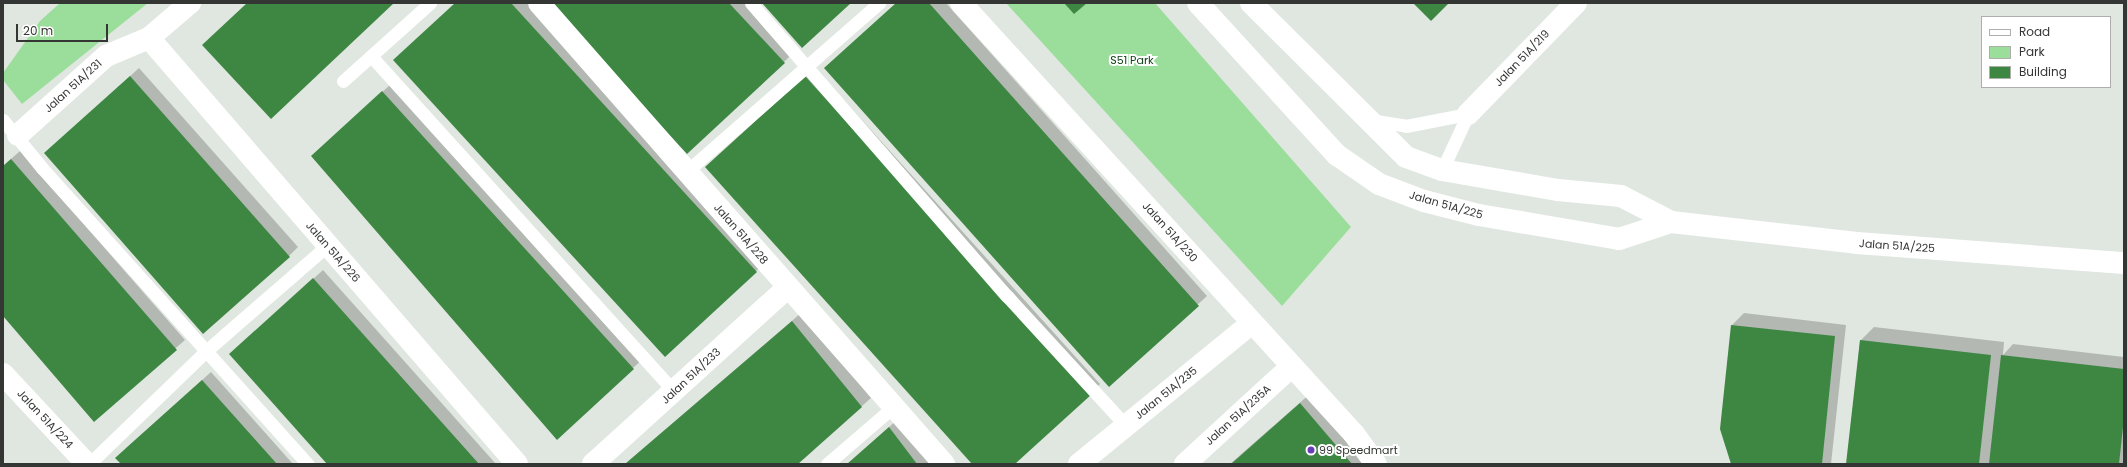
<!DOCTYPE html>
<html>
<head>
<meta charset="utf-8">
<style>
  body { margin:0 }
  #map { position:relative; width:2127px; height:467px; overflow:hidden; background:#e0e7e0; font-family:Poppins,sans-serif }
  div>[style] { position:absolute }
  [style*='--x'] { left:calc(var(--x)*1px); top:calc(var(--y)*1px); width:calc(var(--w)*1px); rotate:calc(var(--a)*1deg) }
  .green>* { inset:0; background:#9bde9c }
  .shadow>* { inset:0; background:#0003 }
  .building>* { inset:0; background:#3e8743 }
  .lane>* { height:13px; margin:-6.5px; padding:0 6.5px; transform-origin:6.5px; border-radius:6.5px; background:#fff }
  .street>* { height:22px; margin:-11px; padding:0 11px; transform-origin:11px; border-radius:11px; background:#fff }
  .secondary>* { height:22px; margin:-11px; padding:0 11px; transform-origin:11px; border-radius:11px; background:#fff }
  .dots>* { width:11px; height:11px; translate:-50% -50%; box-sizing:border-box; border:2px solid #fff; border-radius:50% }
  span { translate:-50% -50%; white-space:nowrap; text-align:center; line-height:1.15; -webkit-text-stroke:4px #fff; paint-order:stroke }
  .street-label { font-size:11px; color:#333633 }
  .park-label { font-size:11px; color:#104416 }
  .poi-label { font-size:11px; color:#333633 }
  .left { translate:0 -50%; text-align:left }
  .frame { position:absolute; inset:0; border:4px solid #333633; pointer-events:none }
  .legend { position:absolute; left:1981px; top:16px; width:130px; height:72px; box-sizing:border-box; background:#fff; border:1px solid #adafad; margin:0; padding:5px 7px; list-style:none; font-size:12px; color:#333633 }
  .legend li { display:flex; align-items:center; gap:8px; height:20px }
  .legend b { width:20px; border:1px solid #adafad }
  .scale { position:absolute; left:16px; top:24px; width:92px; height:18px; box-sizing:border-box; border:2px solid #333633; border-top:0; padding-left:5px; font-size:12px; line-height:14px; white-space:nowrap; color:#333633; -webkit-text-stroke:3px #fff; paint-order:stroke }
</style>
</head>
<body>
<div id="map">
  <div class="green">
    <div style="clip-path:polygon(60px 3px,148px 3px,22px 104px,3px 80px,3px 73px,40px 21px)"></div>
    <div style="clip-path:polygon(1006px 3px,1155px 3px,1351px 227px,1282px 306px)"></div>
  </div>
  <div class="shadow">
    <div style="clip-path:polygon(456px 3px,528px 3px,765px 263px,756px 271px)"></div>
    <div style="clip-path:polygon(548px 3px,746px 3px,793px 53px,784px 62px)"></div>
    <div style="clip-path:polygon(897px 3px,946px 3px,1207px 296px,1109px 386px)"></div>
    <div style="clip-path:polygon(139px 68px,298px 247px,289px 256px,54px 145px)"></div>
    <div style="clip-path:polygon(815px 68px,1100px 384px,1013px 464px,973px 464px,715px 159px)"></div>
    <div style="clip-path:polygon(392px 83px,642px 360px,633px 368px,322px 147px)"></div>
    <div style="clip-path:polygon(20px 151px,185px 340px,94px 420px,3px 314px,3px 166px)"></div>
    <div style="clip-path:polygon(323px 270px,496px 464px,328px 464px,239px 346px)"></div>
    <div style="clip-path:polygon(801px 313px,871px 398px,797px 464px,625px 464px)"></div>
    <div style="clip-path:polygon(1744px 313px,1846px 325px,1831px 464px,1732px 464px,1732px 325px)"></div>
    <div style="clip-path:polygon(1874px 327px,2004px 342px,2003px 355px,2013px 344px,2124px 357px,2124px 464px,1847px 464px,1860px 341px)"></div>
    <div style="clip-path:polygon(211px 372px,293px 464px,122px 464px,125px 449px)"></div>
    <div style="clip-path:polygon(1312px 392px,1374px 464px,1230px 464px)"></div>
    <div style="clip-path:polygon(898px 419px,932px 464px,848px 464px)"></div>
  </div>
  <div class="building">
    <div style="clip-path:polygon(247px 3px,394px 3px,271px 119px,202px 45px)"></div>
    <div style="clip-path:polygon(455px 3px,511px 3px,757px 272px,665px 357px,393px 60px)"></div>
    <div style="clip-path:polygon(547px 3px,729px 3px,785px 63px,687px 154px)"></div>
    <div style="clip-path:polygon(762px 3px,851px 3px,802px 48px)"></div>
    <div style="clip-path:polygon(896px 3px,929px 3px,1199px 306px,1109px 387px,824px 68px)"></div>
    <div style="clip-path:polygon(1064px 3px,1087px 3px,1074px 14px)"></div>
    <div style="clip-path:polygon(1413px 3px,1449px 3px,1431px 21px)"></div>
    <div style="clip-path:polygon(130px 76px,290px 257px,203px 334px,44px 153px)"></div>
    <div style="clip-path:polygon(805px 76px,1092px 394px,1015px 464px,972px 464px,705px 167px)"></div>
    <div style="clip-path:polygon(382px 91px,634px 369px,557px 440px,311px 156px)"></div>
    <div style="clip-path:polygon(11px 159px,177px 350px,94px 422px,3px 316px,3px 166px)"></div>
    <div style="clip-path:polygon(313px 278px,479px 464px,327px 464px,229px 354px)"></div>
    <div style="clip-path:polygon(792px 321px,862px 407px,798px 464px,625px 464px)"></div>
    <div style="clip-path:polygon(1731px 325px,1835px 336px,1822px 464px,1731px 464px,1720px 429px)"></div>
    <div style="clip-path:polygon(1860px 340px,1991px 355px,1979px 464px,1846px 464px)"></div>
    <div style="clip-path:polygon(2001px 355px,2124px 369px,2124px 418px,2119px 464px,1989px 464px)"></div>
    <div style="clip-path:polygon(202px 380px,277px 464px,121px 464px,115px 458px)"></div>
    <div style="clip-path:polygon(1300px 403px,1352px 464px,1231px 464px)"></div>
    <div style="clip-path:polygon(889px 427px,917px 464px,847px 464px)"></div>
  </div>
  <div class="lane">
    <div style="--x:751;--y:3;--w:389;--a:48.9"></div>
    <div style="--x:1007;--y:296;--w:176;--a:47.5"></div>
    <div style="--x:371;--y:56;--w:453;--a:47.9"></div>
    <div style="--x:343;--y:81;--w:117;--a:-41.9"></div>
    <div style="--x:3;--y:120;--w:62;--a:50.9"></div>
    <div style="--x:42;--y:168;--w:398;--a:48.1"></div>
    <div style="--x:1370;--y:120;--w:36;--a:9"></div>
    <div style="--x:1406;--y:126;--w:63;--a:-11"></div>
    <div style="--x:1442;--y:170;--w:62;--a:-65.1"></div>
    <div style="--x:686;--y:172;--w:257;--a:-41.2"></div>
    <div style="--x:89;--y:464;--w:163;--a:-44"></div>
    <div style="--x:206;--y:351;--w:160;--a:-41"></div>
    <div style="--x:827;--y:464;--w:87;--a:-40.8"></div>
  </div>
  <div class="street">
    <div style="--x:539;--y:3;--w:614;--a:48.7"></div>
    <div style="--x:961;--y:3;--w:583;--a:47.64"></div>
    <div style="--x:1354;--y:434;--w:37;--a:54"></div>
    <div style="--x:149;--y:38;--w:563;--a:49.18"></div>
    <div style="--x:1468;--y:114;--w:155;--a:-45.8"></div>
    <div style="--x:18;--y:135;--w:118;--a:-41.9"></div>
    <div style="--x:106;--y:56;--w:47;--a:-22.7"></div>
    <div style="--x:149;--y:38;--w:54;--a:-40.5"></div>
    <div style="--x:3;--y:374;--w:123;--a:47"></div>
    <div style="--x:593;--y:464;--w:263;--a:-42.2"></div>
    <div style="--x:1079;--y:464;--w:223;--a:-39.2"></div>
    <div style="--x:1185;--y:464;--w:145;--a:-42.5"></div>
  </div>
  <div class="secondary">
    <div style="--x:1198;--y:3;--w:206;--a:47.6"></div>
    <div style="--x:1337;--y:155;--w:51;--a:34.6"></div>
    <div style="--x:1379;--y:184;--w:48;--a:20.7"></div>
    <div style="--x:1424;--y:201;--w:57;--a:14.3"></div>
    <div style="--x:1479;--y:215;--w:142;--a:9.7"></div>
    <div style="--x:1619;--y:239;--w:55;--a:-18.1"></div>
    <div style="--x:1251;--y:3;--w:218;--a:44.8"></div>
    <div style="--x:1406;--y:157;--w:38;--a:20"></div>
    <div style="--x:1442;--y:170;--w:118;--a:9.8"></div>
    <div style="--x:1558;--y:190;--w:63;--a:5.4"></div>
    <div style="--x:1621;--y:196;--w:56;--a:27.5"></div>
    <div style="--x:1671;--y:222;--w:187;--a:6.4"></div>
    <div style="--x:1857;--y:243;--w:268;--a:4.3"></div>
  </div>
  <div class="dots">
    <div style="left:1311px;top:450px;background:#683eb6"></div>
  </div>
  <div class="street-label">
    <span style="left:1522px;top:58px;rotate:-46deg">Jalan 51A/219</span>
    <span style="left:73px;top:86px;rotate:-42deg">Jalan 51A/231</span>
    <span style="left:1446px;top:205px;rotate:16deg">Jalan 51A/225</span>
    <span style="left:1170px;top:232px;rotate:48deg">Jalan 51A/230</span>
    <span style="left:741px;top:234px;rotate:49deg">Jalan 51A/228</span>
    <span style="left:1897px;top:246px;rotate:4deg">Jalan 51A/225</span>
    <span style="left:333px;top:252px;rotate:49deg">Jalan 51A/226</span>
    <span style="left:691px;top:376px;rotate:-43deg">Jalan 51A/233</span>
    <span style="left:1166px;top:393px;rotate:-39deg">Jalan 51A/235</span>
    <span style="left:1238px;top:415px;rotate:-42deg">Jalan 51A/235A</span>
    <span style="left:45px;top:419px;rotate:47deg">Jalan 51A/224</span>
  </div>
  <div class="park-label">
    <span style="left:1132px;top:60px">S51 Park</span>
  </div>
  <div class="poi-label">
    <span class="left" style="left:1319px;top:450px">99 Speedmart</span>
  </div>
  <div class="frame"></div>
  <ul class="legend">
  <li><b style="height:5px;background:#fff"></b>Road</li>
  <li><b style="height:11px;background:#9bde9c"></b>Park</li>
  <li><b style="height:11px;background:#3e8743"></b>Building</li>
  </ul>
  <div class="scale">20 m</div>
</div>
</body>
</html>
